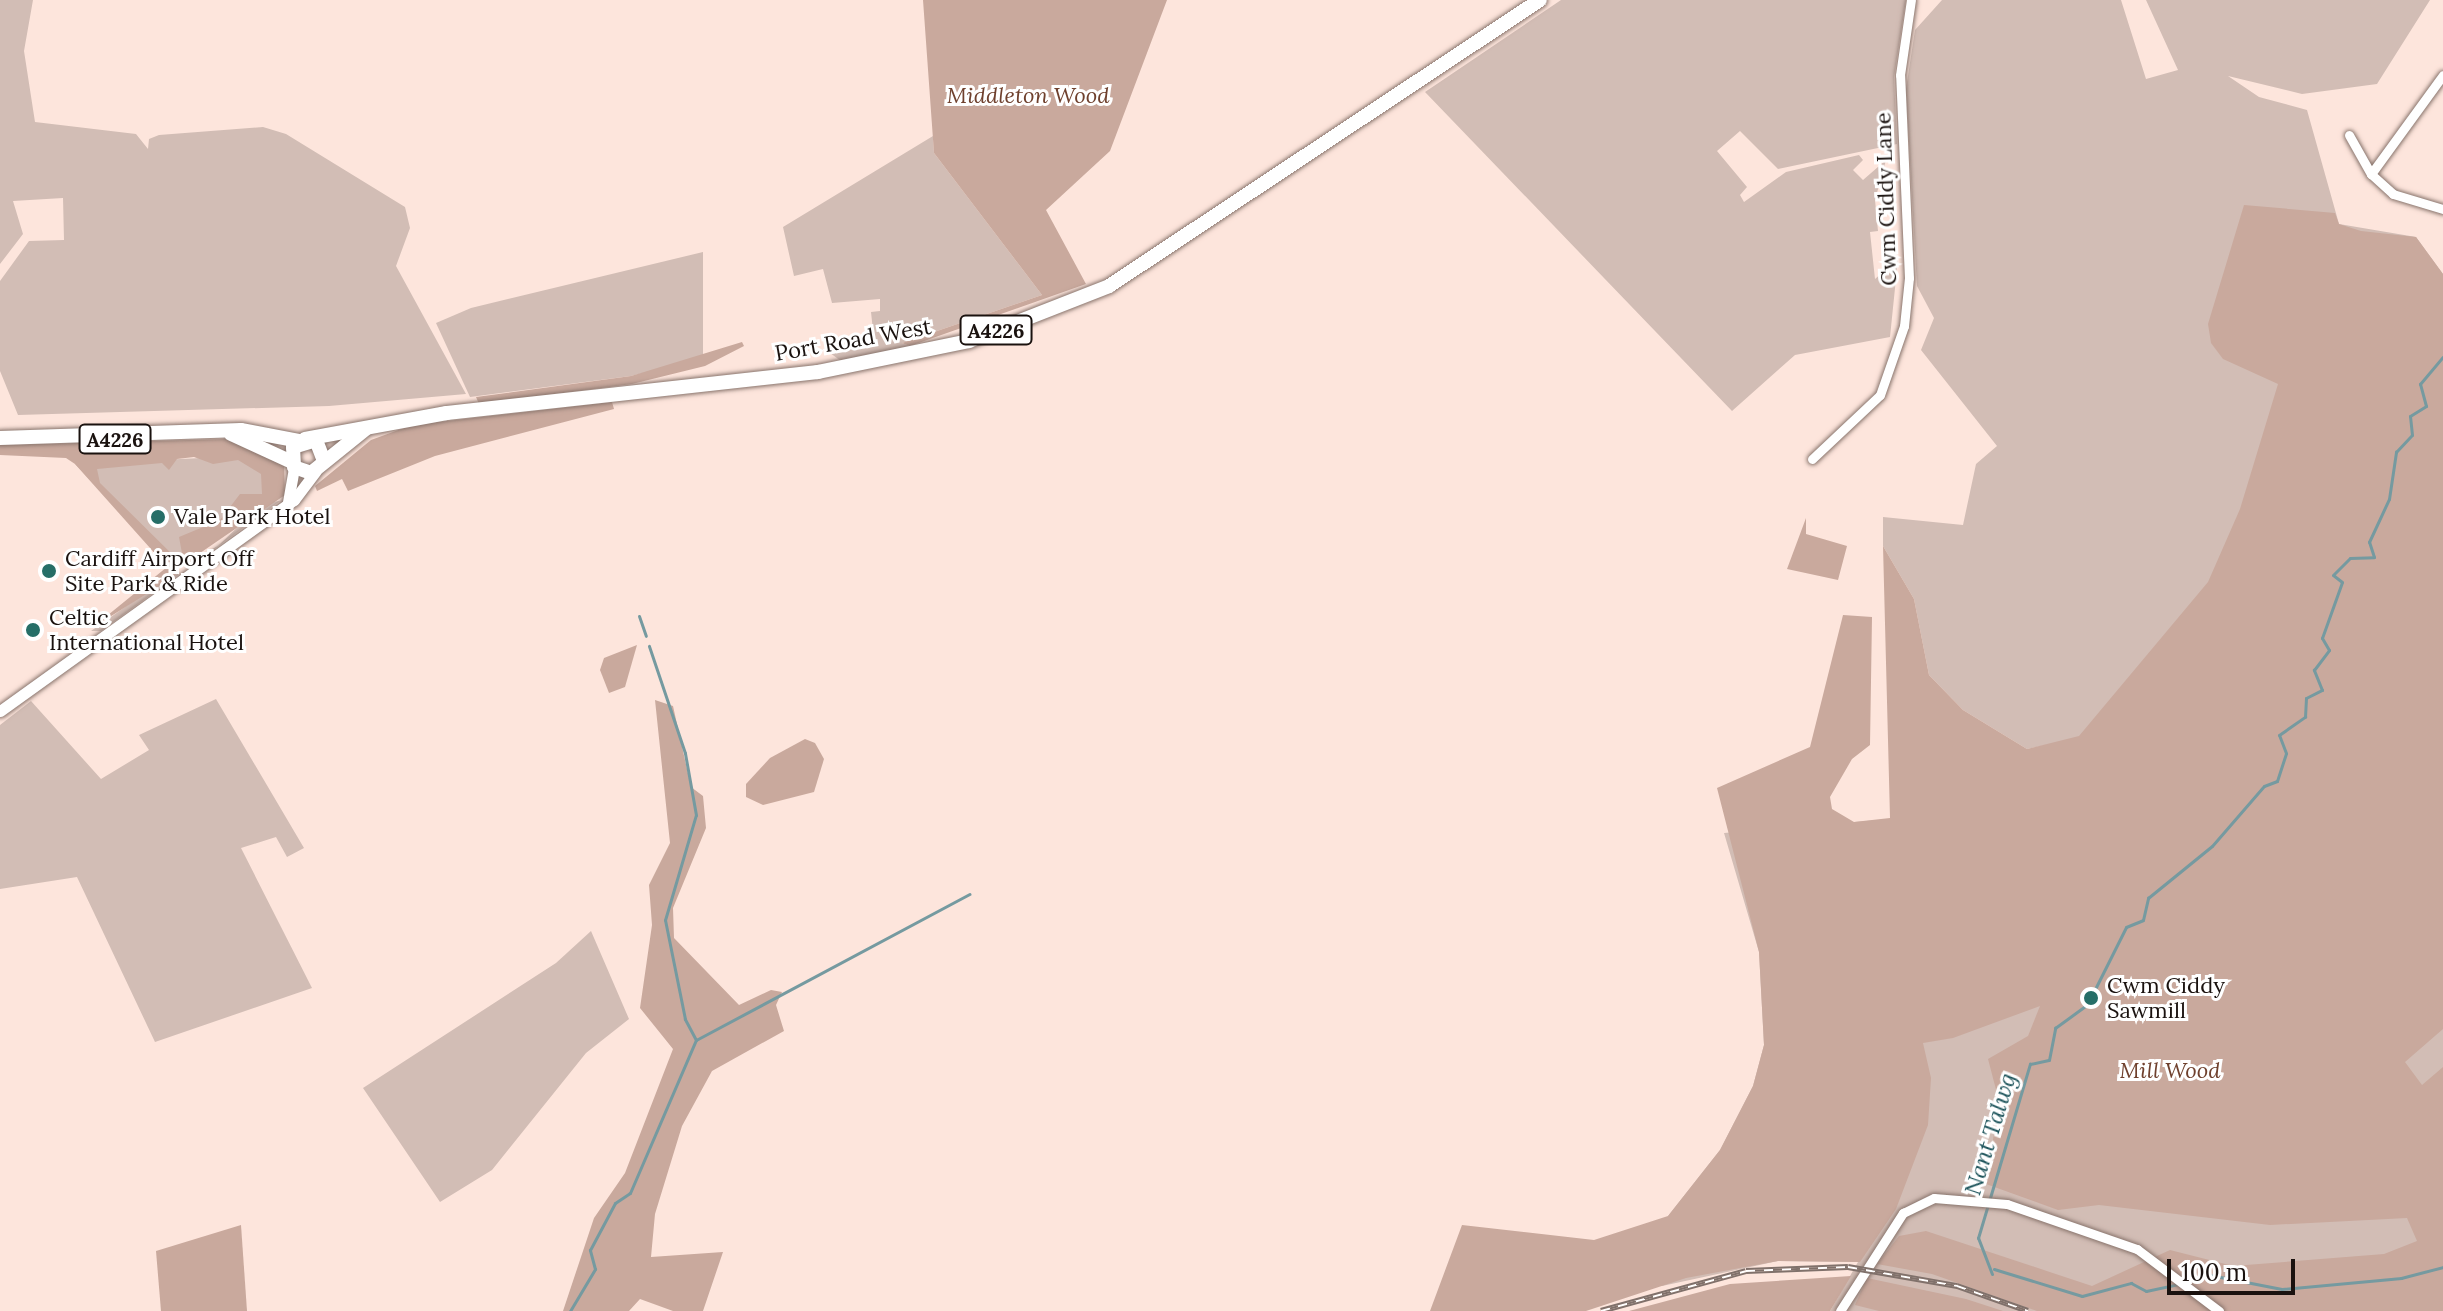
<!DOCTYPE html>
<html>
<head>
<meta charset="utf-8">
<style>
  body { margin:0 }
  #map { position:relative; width:2443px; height:1311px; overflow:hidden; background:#fde5dc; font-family:Lora,serif }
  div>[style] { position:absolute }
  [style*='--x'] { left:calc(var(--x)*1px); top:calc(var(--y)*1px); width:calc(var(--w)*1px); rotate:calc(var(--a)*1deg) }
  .green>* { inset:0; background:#d2bdb5 }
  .forest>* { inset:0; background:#c9a99d }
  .stream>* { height:3px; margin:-1.5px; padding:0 1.5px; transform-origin:1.5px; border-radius:1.5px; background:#759aa0 }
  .roads { filter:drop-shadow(0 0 2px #88746c) drop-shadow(0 0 2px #88746c) }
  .minor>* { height:9px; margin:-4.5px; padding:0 4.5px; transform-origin:4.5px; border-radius:4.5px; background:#fff }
  .tertiary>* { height:11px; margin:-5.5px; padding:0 5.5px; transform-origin:5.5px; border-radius:5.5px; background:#fff }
  .primary>* { height:14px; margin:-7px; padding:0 7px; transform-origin:7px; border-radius:7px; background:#fff }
  .rail>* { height:6px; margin-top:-3px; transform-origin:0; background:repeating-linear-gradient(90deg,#fff 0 9px,#80716b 0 18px); box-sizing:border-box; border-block:2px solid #80716b }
  .dots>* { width:22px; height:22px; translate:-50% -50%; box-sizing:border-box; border:4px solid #fff; border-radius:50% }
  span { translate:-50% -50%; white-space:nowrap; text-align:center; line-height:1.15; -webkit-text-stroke:6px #fff; paint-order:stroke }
  .shield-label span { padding:2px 6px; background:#fff; border:2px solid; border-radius:6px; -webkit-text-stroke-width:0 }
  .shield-label { font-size:20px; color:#1a120f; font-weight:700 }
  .park-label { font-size:22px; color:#6f402d; font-style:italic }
  .street-label { font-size:22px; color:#1a120f }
  .poi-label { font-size:22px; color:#1a120f }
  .left { translate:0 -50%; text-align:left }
  .water-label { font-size:24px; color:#1c535a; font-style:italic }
  .scale { position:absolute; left:2167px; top:1259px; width:128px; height:36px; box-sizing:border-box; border:4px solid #1a120f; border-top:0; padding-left:10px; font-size:24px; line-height:28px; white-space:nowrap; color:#1a120f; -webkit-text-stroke:6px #fff; paint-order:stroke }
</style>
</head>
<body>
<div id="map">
  <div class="green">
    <div style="clip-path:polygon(0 0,33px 0,24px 51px,35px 122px,136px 134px,148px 149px,149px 139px,159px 135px,263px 127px,286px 134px,405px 207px,410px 228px,396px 266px,466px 394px,329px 406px,18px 415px,0 371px,0 281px,29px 241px,64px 240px,63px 198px,13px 201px,23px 234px,0 264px)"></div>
    <div style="clip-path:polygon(1561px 0,1906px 0,1894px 77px,1897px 144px,1778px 169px,1740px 131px,1717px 151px,1747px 187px,1740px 195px,1744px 202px,1786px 172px,1859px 155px,1863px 160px,1853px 170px,1863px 180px,1886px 160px,1875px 200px,1878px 231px,1870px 232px,1875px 279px,1898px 259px,1890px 337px,1795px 355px,1732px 411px,1425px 92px)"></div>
    <div style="clip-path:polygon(1942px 0,2121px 0,2146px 79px,2178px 70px,2146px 0,2430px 0,2377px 84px,2302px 94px,2228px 76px,2259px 97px,2307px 110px,2339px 224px,2416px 237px,2443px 274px,2443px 1311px,1830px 1311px,1858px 1262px,1778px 1261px,1662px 1286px,1668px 1216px,1720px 1150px,1753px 1086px,1764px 1045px,1759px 952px,1724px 833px,1890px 819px,2078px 738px,2027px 749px,1963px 710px,1929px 675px,1914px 599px,1883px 546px,1883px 517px,1963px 525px,1976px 464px,1997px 446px,1921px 350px,1934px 318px,1917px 286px,1906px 89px,1915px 30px)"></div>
    <div style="clip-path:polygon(933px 136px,934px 153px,1042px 295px,902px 343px,910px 346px,841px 361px,826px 350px,874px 340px,871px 312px,880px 311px,880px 299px,832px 303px,823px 269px,794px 276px,783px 227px)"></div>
    <div style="clip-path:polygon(703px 252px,703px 358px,631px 376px,470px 397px,436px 323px,471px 308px)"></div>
    <div style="clip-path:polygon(244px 456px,267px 465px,270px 502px,280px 501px,195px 563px,184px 564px,218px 546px,249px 516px,178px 567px,178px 575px,101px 631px,91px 631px,176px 571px,75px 464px)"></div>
    <div style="clip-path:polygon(216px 699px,304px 848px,287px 857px,276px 837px,241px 848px,312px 988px,155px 1042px,77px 877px,0 889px,0 725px,31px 701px,101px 779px,149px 750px,139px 735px)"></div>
    <div style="clip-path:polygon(591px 931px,629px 1019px,586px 1053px,492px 1170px,440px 1202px,363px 1088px,556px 963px)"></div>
  </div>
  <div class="forest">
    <div style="clip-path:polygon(923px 0,1167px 0,1110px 151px,1046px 210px,1086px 284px,910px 346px,902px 343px,1042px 295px,934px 153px)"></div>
    <div style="clip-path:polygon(2244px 205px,2335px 213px,2339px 224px,2361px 231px,2416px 237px,2443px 274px,2443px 1029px,2405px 1062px,2422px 1085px,2443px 1067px,2443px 1311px,2037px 1311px,1932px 1274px,1877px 1264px,1899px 1236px,1926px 1231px,2092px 1286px,2170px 1250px,2233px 1266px,2384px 1254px,2417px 1241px,2407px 1218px,2270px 1225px,2099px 1205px,2058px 1210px,1986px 1184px,1999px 1101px,1988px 1059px,2028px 1036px,2040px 1006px,1953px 1038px,1923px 1043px,1931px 1078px,1928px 1125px,1896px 1209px,1860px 1262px,1778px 1261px,1686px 1278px,1586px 1311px,1430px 1311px,1462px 1225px,1594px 1240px,1668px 1216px,1720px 1150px,1753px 1086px,1764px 1045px,1759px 952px,1717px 788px,1810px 747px,1843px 615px,1872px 617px,1870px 745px,1852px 759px,1830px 797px,1832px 809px,1854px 822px,1890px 818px,1883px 546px,1914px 599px,1929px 675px,1963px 710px,2027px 749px,2079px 736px,2208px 582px,2240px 509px,2278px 384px,2223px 359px,2211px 343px,2208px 324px)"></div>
    <div style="clip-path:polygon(742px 342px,744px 346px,705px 366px,632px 384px,479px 404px,476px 397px,631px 376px)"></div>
    <div style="clip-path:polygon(612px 402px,614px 409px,435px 456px,348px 491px,342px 479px,317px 491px,315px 486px,371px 440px,412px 425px)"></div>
    <div style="clip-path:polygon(227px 439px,284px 462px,285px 495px,184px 564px,179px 537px,220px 520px,240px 494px,262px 494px,261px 474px,238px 460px,213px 464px,194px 457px,177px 459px,169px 470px,162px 463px,97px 469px,100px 483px,180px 562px,175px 576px,92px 628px,167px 567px,75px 464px,66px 458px,0 455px,0 445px)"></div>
    <div style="clip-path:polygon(1806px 518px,1806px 534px,1847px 546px,1838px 580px,1787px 569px)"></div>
    <div style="clip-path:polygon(637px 645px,625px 687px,609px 693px,600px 670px,604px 658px)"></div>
    <div style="clip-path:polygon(655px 700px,673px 706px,691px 787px,703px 796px,706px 828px,673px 908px,674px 938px,739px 1005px,771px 990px,782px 992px,776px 1005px,784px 1031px,712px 1071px,682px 1126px,655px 1214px,651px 1257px,723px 1252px,703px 1311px,673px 1311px,640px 1299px,629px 1311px,563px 1311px,594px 1218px,625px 1173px,673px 1049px,640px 1008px,652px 925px,649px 885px,670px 843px)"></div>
    <div style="clip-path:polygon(805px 739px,815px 743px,824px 759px,814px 792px,763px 805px,746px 797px,746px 784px,770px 758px)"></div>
    <div style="clip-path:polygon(241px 1225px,247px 1311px,161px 1311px,156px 1251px)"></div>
    <div style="clip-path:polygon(1851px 1276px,1830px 1311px,1629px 1311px,1730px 1284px)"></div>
    <div style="clip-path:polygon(1867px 1278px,1966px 1299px,2003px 1311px,1879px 1311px,1855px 1305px)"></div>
  </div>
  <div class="stream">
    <div style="--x:639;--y:616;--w:21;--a:71"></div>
    <div style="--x:696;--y:1040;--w:310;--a:-28.1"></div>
    <div style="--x:1994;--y:1269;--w:92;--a:17.1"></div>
    <div style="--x:2082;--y:1296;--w:51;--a:-14.9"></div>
    <div style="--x:2131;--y:1283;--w:17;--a:28"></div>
    <div style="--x:2146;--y:1291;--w:33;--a:-12"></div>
    <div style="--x:1992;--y:1274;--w:39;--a:-111"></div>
    <div style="--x:1978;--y:1238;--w:182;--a:-73.4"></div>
    <div style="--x:2030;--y:1064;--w:19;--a:-12"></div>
    <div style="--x:2049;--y:1060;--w:33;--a:-79"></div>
    <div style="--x:2055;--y:1028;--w:39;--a:-36"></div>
    <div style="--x:2087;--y:1005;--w:87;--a:-63.4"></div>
    <div style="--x:2126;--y:927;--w:18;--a:-22"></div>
    <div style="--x:2143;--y:920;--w:23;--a:-77"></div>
    <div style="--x:2148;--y:898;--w:82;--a:-39.1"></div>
    <div style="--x:2212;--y:846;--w:79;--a:-49.1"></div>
    <div style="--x:2264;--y:786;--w:14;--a:-21"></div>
    <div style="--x:2277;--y:781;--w:29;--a:-72"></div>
    <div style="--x:2286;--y:753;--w:19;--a:-111"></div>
    <div style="--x:2279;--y:735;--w:32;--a:-35"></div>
    <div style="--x:2305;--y:717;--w:19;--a:-87"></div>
    <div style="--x:2306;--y:698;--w:18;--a:-27"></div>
    <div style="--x:2322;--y:690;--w:22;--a:-112"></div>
    <div style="--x:2314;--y:670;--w:25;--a:-53"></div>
    <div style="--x:2329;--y:650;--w:14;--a:-120"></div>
    <div style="--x:2322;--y:638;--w:59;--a:-70.3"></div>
    <div style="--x:2342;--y:582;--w:11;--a:-142"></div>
    <div style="--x:2333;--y:575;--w:24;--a:-45"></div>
    <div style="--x:2350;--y:558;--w:24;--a:-2"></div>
    <div style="--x:2374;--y:557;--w:16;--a:-108"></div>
    <div style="--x:2369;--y:542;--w:47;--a:-65.1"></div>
    <div style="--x:2389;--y:499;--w:48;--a:-81.5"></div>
    <div style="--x:2396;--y:452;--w:23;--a:-47"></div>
    <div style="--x:2412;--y:435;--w:19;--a:-96"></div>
    <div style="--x:2410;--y:416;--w:19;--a:-32"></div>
    <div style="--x:2426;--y:406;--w:23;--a:-105"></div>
    <div style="--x:2420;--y:384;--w:35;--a:-50"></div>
    <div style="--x:2184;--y:1280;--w:26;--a:-11"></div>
    <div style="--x:2210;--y:1275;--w:73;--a:11"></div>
    <div style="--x:2282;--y:1289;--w:120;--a:-5.3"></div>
    <div style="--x:2401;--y:1278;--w:43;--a:-14.7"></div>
    <div style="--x:570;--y:1311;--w:49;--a:-59.2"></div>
    <div style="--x:595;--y:1269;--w:20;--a:-105"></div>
    <div style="--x:590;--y:1250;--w:53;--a:-62"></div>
    <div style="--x:615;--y:1203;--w:18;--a:-34"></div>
    <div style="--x:630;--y:1193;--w:167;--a:-66.7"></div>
    <div style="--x:696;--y:1040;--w:24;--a:-118"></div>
    <div style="--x:685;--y:1019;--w:101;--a:-101.4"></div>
    <div style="--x:665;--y:920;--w:109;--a:-73.6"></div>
    <div style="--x:696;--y:815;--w:63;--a:-100.1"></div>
    <div style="--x:685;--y:753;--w:113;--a:-108.6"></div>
  </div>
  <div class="roads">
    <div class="minor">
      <div style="--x:2349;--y:135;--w:45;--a:60.6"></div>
      <div style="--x:2371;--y:174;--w:30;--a:42"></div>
      <div style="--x:2393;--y:194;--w:52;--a:16.7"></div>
      <div style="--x:2371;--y:174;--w:122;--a:-54"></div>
      <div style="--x:1812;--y:459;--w:93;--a:-43.3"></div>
      <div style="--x:1880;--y:395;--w:73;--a:-70.8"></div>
      <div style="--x:1904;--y:326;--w:48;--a:-84.1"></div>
      <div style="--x:1909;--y:278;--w:203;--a:-92.5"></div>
      <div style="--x:1900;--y:75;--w:76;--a:-81.7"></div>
      <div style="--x:1840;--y:1311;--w:117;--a:-57.3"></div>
      <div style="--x:1903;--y:1213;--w:34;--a:-26"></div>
      <div style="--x:1934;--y:1198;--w:73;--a:4.7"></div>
      <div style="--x:2007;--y:1204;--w:138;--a:19.1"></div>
      <div style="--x:2137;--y:1249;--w:103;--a:37.1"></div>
    </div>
    <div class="tertiary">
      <div style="--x:288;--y:502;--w:36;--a:-80"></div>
      <div style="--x:0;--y:711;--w:362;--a:-35.7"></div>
      <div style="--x:294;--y:500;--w:36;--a:-53"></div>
    </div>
    <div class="primary">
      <div style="--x:231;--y:434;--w:67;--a:24.7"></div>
      <div style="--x:0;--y:438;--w:241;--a:-1.9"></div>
      <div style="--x:241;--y:430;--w:60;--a:10.6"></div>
      <div style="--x:305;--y:439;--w:144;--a:-10.4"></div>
      <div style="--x:447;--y:413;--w:373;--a:-6.3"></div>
      <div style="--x:818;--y:372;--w:154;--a:-11.6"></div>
      <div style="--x:969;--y:341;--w:150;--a:-21.4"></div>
      <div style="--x:1109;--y:286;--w:517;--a:-33.57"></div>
      <div style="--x:324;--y:461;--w:22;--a:-111"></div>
      <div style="--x:316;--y:440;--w:24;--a:163"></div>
      <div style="--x:293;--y:447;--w:20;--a:87"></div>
      <div style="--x:294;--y:467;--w:18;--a:19"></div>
      <div style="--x:311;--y:473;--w:72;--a:-38.8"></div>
    </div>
  </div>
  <div class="rail">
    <div style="--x:1601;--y:1311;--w:150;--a:-15.4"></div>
    <div style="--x:1746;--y:1271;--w:102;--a:-2.2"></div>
    <div style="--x:1848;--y:1267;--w:111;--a:9.9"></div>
    <div style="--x:1957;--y:1286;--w:75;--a:19.4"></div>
  </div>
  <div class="dots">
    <div style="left:158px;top:517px;background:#266e67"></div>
    <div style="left:49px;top:571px;background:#266e67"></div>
    <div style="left:33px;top:630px;background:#266e67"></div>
    <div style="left:2091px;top:998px;background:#266e67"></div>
  </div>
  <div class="shield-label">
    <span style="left:996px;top:330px">A4226</span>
    <span style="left:115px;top:439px">A4226</span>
  </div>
  <div class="park-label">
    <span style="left:1028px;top:96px">Middleton Wood</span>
    <span style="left:2170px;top:1071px">Mill Wood</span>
  </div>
  <div class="street-label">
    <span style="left:1886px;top:199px;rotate:-92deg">Cwm Ciddy Lane</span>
    <span style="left:853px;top:340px;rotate:-10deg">Port Road West</span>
  </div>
  <div class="poi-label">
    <span class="left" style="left:174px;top:517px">Vale Park Hotel</span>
    <span class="left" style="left:65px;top:571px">Cardiff Airport Off<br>Site Park &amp; Ride</span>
    <span class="left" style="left:49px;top:630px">Celtic<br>International Hotel</span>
    <span class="left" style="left:2107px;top:998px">Cwm Ciddy<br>Sawmill</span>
  </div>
  <div class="water-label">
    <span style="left:1990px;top:1134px;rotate:-73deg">Nant Talwg</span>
  </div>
  <div class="scale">100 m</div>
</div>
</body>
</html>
